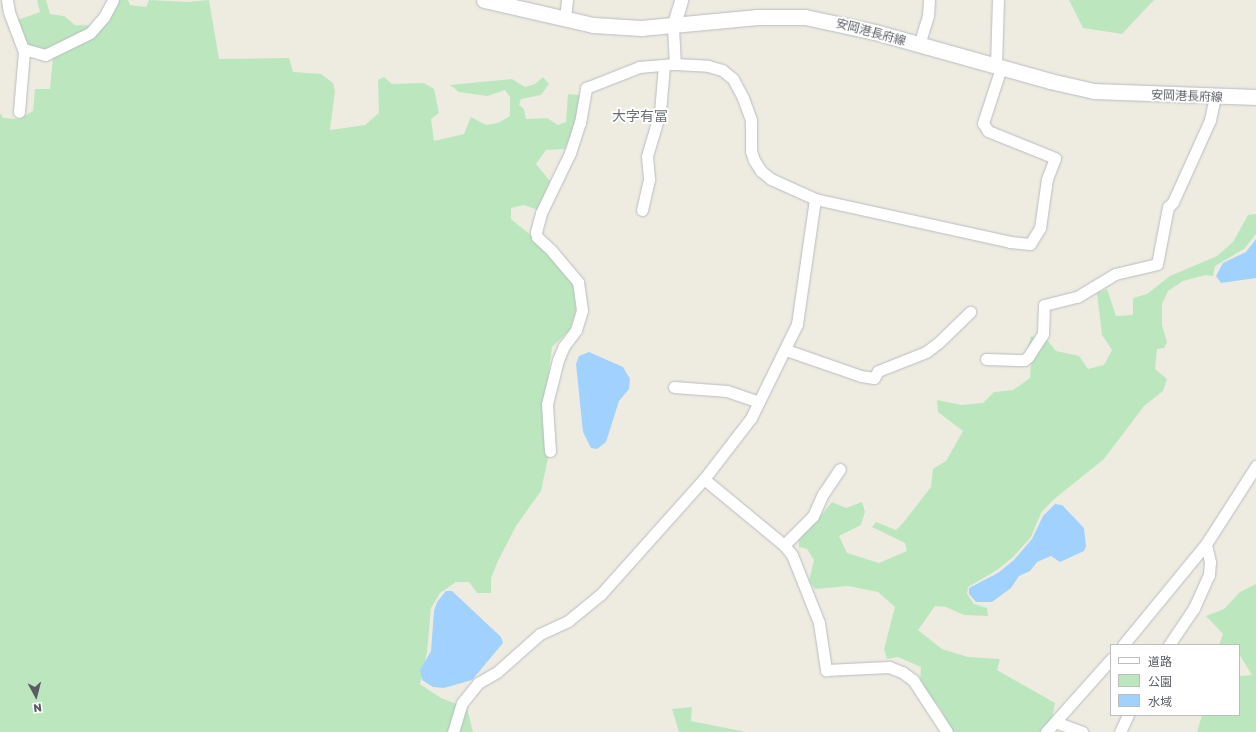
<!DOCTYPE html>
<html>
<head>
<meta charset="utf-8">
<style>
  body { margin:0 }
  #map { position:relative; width:1256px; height:732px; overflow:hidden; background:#eeece1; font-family:"Golos Text","Noto Sans JP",sans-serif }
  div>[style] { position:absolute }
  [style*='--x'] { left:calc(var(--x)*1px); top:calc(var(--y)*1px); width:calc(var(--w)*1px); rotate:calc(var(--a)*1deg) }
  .green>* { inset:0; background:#bce7be }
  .water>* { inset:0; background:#a0d1ff }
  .roads { filter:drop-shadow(0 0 1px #b9bbc1) drop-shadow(0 0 1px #b9bbc1) }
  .minor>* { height:11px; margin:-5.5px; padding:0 5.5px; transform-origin:5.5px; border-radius:5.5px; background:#fff }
  .tertiary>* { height:13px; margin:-6.5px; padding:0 6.5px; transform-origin:6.5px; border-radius:6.5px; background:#fff }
  .secondary>* { height:15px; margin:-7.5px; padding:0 7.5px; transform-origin:7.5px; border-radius:7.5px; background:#fff }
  span { translate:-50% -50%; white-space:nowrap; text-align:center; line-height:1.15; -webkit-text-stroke:3.5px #fff; paint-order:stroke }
  .street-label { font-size:12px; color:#5a5d63 }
  .quarter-label { font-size:14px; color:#6b6f75 }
  .legend { position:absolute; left:1110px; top:644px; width:130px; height:72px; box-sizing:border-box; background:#fff; border:1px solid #bdbec1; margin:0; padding:5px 7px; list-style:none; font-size:12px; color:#5a5d63 }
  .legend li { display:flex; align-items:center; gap:8px; height:20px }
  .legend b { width:20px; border:1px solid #bdbec1 }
  .north { position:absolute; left:16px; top:676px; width:40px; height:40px; -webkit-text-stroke:3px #fff; paint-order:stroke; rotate:173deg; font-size:11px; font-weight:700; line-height:16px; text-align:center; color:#5a5d63 }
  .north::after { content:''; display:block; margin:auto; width:14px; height:18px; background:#5a5d63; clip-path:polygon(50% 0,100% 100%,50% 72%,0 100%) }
</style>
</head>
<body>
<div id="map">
  <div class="green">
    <div style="clip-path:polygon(37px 0,46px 0,50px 14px,64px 16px,75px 25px,104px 26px,114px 0,128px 0,130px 5px,146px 7px,149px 0,188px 2px,209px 0,219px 59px,289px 58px,293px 72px,321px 74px,333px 83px,335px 91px,330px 130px,365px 125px,379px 113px,378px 80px,384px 77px,392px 84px,424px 83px,434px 89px,439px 113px,431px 119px,434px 141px,464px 134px,471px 117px,486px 125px,498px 123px,510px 116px,510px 97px,505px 90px,487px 96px,459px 92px,450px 85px,512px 79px,525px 87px,535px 84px,543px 77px,549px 84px,541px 95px,521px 99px,519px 105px,524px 109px,526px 119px,547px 118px,558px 125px,566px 122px,568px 94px,579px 95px,578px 117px,565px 149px,546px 150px,536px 164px,550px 181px,538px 210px,524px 205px,511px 208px,511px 219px,539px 242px,574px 283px,576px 310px,570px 330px,552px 347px,543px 419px,548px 458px,541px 491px,516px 526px,498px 561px,491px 578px,491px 593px,477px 593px,469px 582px,456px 582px,440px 593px,431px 608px,427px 652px,420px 684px,441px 698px,467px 708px,473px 732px,0 732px,0 113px,3px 118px,19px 119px,33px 111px,35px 89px,50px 89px,53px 57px,26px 46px,15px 21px,40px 12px)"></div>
    <div style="clip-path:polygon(1069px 0,1154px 0,1122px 34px,1083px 28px)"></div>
    <div style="clip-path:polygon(1256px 214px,1256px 234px,1244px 249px,1215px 266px,1213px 276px,1205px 275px,1183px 281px,1168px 291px,1162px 304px,1162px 325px,1167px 342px,1164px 348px,1157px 349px,1155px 369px,1167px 379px,1163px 391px,1144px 406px,1104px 459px,1053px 500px,1041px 513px,1031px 537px,1013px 557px,997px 570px,968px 587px,967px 594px,974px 604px,987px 608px,988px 616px,964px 615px,946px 607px,935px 606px,918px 630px,942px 649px,968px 657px,1000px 659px,997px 670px,1055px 703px,1052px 718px,1042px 732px,945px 732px,947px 722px,940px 708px,920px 684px,921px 667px,898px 657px,887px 659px,884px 649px,895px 607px,878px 592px,848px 586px,815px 589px,809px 581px,814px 560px,807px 549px,799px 547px,799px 535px,819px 518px,832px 502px,846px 508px,862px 502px,865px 512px,861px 525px,839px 536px,847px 553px,879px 563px,907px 551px,905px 543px,872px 527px,876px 522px,896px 530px,903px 523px,931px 487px,933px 469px,946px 461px,963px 431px,938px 412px,937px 400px,962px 405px,983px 403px,994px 392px,1013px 390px,1030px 378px,1031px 364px,1027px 361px,1026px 354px,1031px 336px,1048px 341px,1056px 351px,1079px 356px,1088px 369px,1104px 365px,1112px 350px,1102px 335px,1097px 293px,1107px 289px,1116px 316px,1133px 315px,1133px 298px,1147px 294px,1170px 276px,1217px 256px,1233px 242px,1248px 215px)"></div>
    <div style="clip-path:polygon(1256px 584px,1256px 732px,1197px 732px,1202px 715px,1239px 715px,1239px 676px,1252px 675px,1239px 654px,1239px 645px,1219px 645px,1223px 634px,1206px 616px,1224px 609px,1240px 592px)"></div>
    <div style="clip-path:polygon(692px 707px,691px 721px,746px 732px,679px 732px,672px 709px)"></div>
  </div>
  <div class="water">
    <div style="clip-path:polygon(1256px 239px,1256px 278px,1221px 283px,1216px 276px,1223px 263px,1246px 252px)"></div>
    <div style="clip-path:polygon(589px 352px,623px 367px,630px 379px,629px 389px,619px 401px,606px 442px,597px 449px,591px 448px,583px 432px,576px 364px,579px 356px)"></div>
    <div style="clip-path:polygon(1055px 504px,1062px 505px,1084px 528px,1086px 546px,1084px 551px,1060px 562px,1051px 556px,1037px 562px,1030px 571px,1019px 576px,1011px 588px,992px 602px,976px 602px,969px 594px,969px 588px,998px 573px,1014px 560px,1032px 539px,1043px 516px)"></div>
    <div style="clip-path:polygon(446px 591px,452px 591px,501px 637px,503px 643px,472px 680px,444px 688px,433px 687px,422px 680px,420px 670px,431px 651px,434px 611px,437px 602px)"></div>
  </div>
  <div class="roads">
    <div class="minor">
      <div style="--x:7;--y:0;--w:12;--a:81"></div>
      <div style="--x:9;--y:12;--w:43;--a:69.4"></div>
      <div style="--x:24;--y:52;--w:60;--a:94.8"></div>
      <div style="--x:565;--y:19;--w:19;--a:-84"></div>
      <div style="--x:673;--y:27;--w:37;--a:87"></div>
      <div style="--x:919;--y:45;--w:31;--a:-73"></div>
      <div style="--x:928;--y:15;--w:15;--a:-86"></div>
      <div style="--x:24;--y:49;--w:22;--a:16"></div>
      <div style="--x:45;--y:55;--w:50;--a:-26.1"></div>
      <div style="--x:90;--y:33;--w:21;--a:-49"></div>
      <div style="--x:104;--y:17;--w:19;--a:-62"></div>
      <div style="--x:996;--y:66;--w:66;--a:-88.3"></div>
      <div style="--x:642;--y:210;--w:32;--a:-77"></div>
      <div style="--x:649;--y:179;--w:23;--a:-95"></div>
      <div style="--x:647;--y:156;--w:46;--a:-73.5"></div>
      <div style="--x:660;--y:112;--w:47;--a:-85.1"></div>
      <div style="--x:786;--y:350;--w:79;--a:19.1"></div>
      <div style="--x:861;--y:376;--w:13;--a:9"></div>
      <div style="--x:874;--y:378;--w:8;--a:-60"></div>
      <div style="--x:878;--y:371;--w:52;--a:-21.6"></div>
      <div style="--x:926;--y:352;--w:15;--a:-37"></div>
      <div style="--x:938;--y:343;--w:45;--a:-44.1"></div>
      <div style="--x:986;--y:359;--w:38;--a:2"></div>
      <div style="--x:1024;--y:360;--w:5;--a:-37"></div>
      <div style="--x:1028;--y:357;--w:27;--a:-57"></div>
      <div style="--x:1043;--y:334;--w:29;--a:-88"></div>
      <div style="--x:1044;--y:305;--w:34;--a:-14"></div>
      <div style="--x:1077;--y:297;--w:44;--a:-31.2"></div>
      <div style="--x:1115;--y:274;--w:43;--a:-13.4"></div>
      <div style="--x:1157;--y:264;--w:58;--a:-79.1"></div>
      <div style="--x:1168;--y:207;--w:7;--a:-45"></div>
      <div style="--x:1173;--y:202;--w:90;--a:-65.7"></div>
      <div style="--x:1210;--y:120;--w:25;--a:-78"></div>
      <div style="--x:674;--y:387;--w:53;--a:4.3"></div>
      <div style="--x:727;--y:391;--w:34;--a:19"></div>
      <div style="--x:550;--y:451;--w:47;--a:-93.7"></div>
      <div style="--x:547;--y:404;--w:45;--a:-76"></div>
      <div style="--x:558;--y:360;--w:15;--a:-67"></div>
      <div style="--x:564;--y:346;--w:20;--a:-53"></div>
      <div style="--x:576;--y:330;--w:21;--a:-73"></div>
      <div style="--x:582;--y:310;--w:28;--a:-98"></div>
      <div style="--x:578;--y:282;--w:42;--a:-130.2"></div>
      <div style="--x:551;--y:250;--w:19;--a:-137"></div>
      <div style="--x:537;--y:237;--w:5;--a:-101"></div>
      <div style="--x:536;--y:232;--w:20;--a:-75"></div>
      <div style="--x:541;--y:213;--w:67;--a:-64.2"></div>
      <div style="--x:570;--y:153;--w:32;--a:-72"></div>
      <div style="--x:580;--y:123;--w:36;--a:-80"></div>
      <div style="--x:586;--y:88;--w:57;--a:-21.6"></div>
      <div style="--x:639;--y:67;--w:36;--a:-5"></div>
      <div style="--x:675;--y:64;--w:33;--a:3"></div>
      <div style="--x:708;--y:66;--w:15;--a:16"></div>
      <div style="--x:722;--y:70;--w:14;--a:39"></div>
      <div style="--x:733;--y:79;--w:21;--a:62"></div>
      <div style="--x:743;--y:98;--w:23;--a:70"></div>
      <div style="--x:751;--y:120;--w:31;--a:90"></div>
      <div style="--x:751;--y:151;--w:9;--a:72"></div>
      <div style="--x:754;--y:160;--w:13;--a:58"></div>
      <div style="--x:761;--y:171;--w:13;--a:39"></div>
      <div style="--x:771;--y:179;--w:48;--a:24.4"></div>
      <div style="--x:815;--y:199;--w:200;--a:12.4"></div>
      <div style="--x:1010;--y:242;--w:20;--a:6"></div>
      <div style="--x:1030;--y:244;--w:19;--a:-58"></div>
      <div style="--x:1040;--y:228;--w:49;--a:-81.9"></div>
      <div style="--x:1047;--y:179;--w:22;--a:-69"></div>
      <div style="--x:1055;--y:158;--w:72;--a:-158.1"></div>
      <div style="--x:988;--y:131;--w:9;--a:-122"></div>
      <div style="--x:983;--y:123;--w:58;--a:-71.9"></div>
      <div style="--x:704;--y:479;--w:104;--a:39.5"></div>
      <div style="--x:784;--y:545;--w:13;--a:51"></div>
      <div style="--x:792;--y:555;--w:73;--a:68.3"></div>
      <div style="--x:819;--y:623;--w:48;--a:81.5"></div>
      <div style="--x:826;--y:670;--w:63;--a:-2.7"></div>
      <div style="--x:889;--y:667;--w:14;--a:21"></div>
      <div style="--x:902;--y:672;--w:14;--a:36"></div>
      <div style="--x:913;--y:680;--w:62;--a:56.8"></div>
      <div style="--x:784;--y:545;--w:41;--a:-45"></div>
      <div style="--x:813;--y:516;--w:24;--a:-66"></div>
      <div style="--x:823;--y:494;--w:30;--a:-56"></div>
      <div style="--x:1123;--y:645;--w:131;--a:-50.6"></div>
      <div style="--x:1206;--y:544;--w:93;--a:-57.3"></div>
      <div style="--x:1169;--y:645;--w:45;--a:-56"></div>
      <div style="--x:1194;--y:608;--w:36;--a:-66"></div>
      <div style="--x:1209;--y:575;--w:13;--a:-86"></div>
      <div style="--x:1210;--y:562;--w:18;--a:-103"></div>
      <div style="--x:1055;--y:722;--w:29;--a:20"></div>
      <div style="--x:453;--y:732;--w:30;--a:-73"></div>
      <div style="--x:462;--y:703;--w:26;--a:-51"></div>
      <div style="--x:478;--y:683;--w:22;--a:-30"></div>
      <div style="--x:497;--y:672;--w:57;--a:-41.5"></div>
      <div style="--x:540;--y:634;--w:31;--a:-25"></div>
      <div style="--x:568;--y:621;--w:43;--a:-39.3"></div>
      <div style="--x:601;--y:594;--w:154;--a:-48.2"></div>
      <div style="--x:704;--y:479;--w:77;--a:-52.4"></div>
      <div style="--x:751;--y:418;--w:105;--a:-63.9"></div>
      <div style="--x:797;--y:324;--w:126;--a:-81.8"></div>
      <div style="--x:1046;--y:732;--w:98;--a:-48.3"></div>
      <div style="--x:1120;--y:732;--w:19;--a:-65"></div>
    </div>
    <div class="tertiary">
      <div style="--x:673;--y:27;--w:28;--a:-73"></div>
    </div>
    <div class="secondary">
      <div style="--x:484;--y:0;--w:112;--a:12.9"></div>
      <div style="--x:593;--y:25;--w:48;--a:3.6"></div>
      <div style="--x:641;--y:28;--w:117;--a:-5.4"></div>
      <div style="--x:757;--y:17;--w:48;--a:0"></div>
      <div style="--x:805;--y:17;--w:72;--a:12.1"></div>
      <div style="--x:875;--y:32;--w:182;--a:15.6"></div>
      <div style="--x:1050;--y:81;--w:45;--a:12.8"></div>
      <div style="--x:1094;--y:91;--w:162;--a:2.1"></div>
    </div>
  </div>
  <div class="street-label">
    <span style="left:871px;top:32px;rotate:15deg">安岡港長府線</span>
    <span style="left:1187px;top:96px;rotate:2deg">安岡港長府線</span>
  </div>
  <div class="quarter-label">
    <span style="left:640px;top:116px">大字有冨</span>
  </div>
  <ul class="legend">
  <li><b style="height:5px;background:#fff"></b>道路</li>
  <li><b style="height:11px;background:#bce7be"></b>公園</li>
  <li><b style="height:11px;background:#a0d1ff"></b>水域</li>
  </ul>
  <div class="north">N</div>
</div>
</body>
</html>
